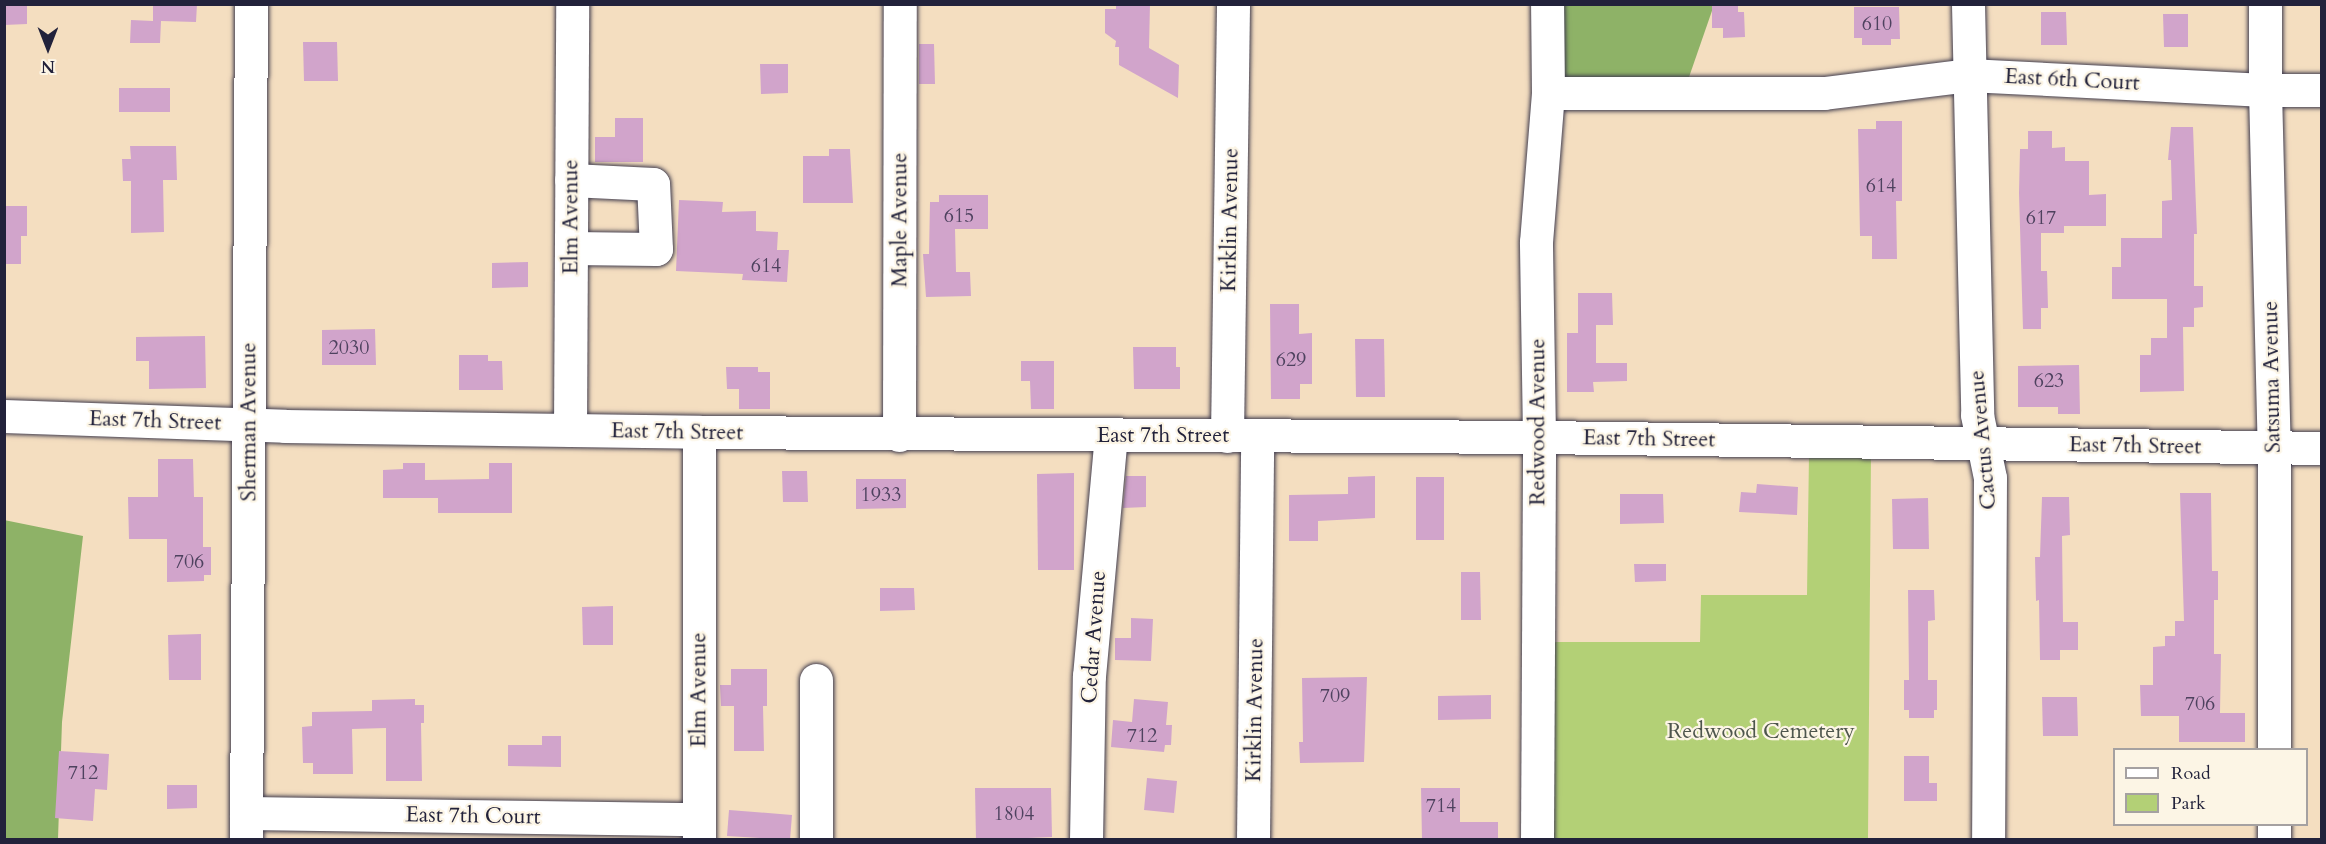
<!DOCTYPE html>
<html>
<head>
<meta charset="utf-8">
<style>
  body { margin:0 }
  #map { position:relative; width:2326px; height:844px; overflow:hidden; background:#f4dec0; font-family:Cardo,serif }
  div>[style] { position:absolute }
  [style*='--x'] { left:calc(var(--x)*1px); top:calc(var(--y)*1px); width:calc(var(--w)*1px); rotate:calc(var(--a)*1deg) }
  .green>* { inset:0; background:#b3d076 }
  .forest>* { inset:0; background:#8eb267 }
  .building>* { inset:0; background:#d1a4cb }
  .roads { filter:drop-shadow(0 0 2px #423e4f) drop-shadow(0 0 2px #423e4f) }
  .minor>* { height:33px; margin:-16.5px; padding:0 16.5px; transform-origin:16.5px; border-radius:16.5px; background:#fff }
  span { translate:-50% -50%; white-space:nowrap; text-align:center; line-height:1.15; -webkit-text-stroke:4.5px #fcf5e5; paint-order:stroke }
  .number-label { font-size:20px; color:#4e425f }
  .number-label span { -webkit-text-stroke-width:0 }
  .street-label { font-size:22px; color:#22223b }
  .park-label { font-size:22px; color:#4e564d }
  .frame { position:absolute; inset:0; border:6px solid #22223b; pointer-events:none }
  .legend { position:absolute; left:2113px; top:748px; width:195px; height:78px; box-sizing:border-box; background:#fcf5e5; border:2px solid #a5a1a1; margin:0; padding:8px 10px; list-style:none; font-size:18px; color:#22223b }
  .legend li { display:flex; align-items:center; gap:12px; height:30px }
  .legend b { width:30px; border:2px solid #a5a1a1 }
  .north { position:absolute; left:18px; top:18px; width:60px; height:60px; -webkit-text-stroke:4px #fcf5e5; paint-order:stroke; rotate:180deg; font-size:16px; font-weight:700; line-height:24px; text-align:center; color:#22223b }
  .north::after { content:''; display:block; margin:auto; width:21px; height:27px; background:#22223b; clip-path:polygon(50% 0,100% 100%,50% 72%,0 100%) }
</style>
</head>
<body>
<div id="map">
  <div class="green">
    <div style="clip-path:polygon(1809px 454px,1871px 455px,1868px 839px,1546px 840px,1547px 642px,1700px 642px,1701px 595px,1807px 595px)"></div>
  </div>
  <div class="forest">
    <div style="clip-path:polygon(1558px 5px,1714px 5px,1688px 80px,1559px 80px)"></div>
    <div style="clip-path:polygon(4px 520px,83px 536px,62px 722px,58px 839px,5px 839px)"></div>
  </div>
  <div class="building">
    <div style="clip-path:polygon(4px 4px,27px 4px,27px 24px,4px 25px)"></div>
    <div style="clip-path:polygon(153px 4px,197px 4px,196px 22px,161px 21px,160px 43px,130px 43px,131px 20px,153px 21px)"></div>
    <div style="clip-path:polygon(1116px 4px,1150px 4px,1149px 48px,1179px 65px,1178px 98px,1119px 65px,1119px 47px,1115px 47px,1116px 41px,1105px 33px,1105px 9px,1116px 9px)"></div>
    <div style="clip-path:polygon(1738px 5px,1738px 12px,1744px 12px,1745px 37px,1723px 38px,1723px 28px,1712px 28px,1712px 6px)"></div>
    <div style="clip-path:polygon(1854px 7px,1899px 7px,1900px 39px,1891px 39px,1891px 45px,1862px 45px,1862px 38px,1854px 38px)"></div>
    <div style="clip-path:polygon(2041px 12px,2066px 12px,2067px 45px,2041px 45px)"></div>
    <div style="clip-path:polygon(2163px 14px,2188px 14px,2188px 47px,2164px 47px)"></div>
    <div style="clip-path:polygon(303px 42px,337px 42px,338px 81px,304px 81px)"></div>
    <div style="clip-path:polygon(919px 44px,934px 44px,935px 84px,919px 84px)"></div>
    <div style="clip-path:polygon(760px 64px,788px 64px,788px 93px,761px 94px)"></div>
    <div style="clip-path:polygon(119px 88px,170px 88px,170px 112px,119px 112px)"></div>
    <div style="clip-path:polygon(615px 118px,643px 118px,643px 162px,595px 162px,595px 137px,615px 137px)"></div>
    <div style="clip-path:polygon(1876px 121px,1902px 121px,1902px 201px,1896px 201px,1897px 259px,1872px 259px,1872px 236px,1860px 236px,1858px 129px,1876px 129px)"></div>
    <div style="clip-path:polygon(2171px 127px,2193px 127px,2197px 234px,2194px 234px,2194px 286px,2203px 286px,2203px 307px,2194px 308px,2194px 327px,2183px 327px,2184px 391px,2140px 392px,2140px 355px,2151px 355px,2151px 338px,2167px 338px,2167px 299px,2112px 299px,2112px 267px,2121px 267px,2121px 238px,2162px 238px,2162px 201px,2172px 200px,2171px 160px,2168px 160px)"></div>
    <div style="clip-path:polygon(2028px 131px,2052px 131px,2052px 148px,2065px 147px,2065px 161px,2089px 161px,2089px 195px,2106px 194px,2106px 226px,2064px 226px,2064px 233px,2041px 233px,2041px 271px,2047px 271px,2048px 308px,2041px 308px,2041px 329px,2023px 329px,2019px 193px,2020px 149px,2028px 149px)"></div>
    <div style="clip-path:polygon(130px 146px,176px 146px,177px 180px,163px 180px,164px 232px,131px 233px,131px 181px,123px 181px,122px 159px,131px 159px)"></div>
    <div style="clip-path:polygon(829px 149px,850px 149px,853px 203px,803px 203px,803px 156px,829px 156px)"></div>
    <div style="clip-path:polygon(939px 195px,988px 195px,988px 229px,955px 229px,956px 272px,970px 272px,971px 296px,926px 297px,923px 254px,929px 254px,930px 202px,939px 202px)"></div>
    <div style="clip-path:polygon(679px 200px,723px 202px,722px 212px,756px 211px,756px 231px,778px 232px,777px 250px,789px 250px,787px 282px,742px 280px,743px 274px,676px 271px)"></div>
    <div style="clip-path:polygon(4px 206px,27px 206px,27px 236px,21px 236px,21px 264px,4px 264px)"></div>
    <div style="clip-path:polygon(528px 262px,528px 287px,492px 288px,492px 263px)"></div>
    <div style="clip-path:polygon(1578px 293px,1612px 293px,1613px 325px,1596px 325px,1596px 363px,1627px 363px,1627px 381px,1593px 382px,1594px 392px,1567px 392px,1567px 333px,1578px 333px)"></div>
    <div style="clip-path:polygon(1270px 304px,1299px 304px,1299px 334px,1312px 333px,1312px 384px,1300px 384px,1300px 399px,1271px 399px)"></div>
    <div style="clip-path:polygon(375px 329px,376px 365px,322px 365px,322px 330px)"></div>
    <div style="clip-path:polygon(205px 336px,206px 388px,149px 389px,149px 361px,136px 361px,136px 337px)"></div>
    <div style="clip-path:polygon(1355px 339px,1384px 339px,1385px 397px,1356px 397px)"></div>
    <div style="clip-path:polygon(1133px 347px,1176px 347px,1176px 367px,1180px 367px,1180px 389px,1134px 389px)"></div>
    <div style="clip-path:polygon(459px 355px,488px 355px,488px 361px,502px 361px,503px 390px,459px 390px)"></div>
    <div style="clip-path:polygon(1021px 361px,1054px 361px,1054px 409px,1031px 409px,1030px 381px,1021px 381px)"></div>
    <div style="clip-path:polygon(2079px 365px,2080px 414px,2058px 414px,2058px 407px,2018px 407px,2018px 366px)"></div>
    <div style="clip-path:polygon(726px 367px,758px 367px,758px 372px,770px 372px,770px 409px,739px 409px,739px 389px,727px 389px)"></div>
    <div style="clip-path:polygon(158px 459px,193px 459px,194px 497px,203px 497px,203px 547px,211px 547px,211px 575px,204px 575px,204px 581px,167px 582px,167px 539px,129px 539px,128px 497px,158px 497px)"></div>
    <div style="clip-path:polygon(403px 463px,425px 463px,425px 480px,489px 479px,489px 463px,512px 463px,512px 513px,438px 513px,438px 498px,383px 498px,383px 470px,403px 469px)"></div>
    <div style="clip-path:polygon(782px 471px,807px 471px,808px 502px,783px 502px)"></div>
    <div style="clip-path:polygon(1074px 473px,1074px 570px,1038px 570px,1037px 474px)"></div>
    <div style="clip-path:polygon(1126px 476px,1146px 476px,1146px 507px,1123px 508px)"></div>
    <div style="clip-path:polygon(1375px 476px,1375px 518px,1318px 521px,1318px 541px,1289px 541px,1289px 495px,1348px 494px,1348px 477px)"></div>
    <div style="clip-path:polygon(1416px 477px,1444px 477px,1444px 540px,1416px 540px)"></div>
    <div style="clip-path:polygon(856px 479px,906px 479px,906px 508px,856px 509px)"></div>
    <div style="clip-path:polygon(1757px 484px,1798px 487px,1797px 515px,1739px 512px,1741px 492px,1756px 493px)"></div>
    <div style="clip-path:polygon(2180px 493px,2211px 493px,2212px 571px,2218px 571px,2218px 600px,2214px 600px,2214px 654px,2221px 654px,2220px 713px,2245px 713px,2245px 742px,2179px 742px,2179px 716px,2141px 716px,2140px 685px,2153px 685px,2153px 647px,2165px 646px,2165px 636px,2175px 636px,2175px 621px,2184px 621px)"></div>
    <div style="clip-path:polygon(1620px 494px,1663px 494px,1664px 523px,1620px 524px)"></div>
    <div style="clip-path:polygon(2042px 497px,2069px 497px,2070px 535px,2062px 536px,2063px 622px,2078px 622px,2078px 650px,2060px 650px,2060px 660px,2040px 660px,2039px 600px,2036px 601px,2035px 557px,2040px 557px)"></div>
    <div style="clip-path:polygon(1928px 498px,1929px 549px,1893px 549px,1892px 499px)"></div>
    <div style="clip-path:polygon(1634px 564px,1666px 564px,1666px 581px,1635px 582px)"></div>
    <div style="clip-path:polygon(1461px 572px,1480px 572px,1481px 620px,1461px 620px)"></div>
    <div style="clip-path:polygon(880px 588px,914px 588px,915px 610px,880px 611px)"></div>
    <div style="clip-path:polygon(1908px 590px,1934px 590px,1935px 620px,1928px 621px,1928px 680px,1937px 680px,1937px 710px,1934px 710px,1934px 718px,1909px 718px,1909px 710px,1904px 710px,1904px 680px,1909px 680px)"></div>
    <div style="clip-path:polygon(613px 606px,613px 645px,583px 645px,582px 607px)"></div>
    <div style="clip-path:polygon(1131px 618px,1153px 619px,1151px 661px,1115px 660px,1115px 638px,1131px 638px)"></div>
    <div style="clip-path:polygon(201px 634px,201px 680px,169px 680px,168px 635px)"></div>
    <div style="clip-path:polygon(731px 669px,767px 669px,767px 706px,763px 706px,764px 751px,734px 751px,734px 706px,721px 706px,720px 685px,731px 685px)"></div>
    <div style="clip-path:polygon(1367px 677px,1364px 762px,1300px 763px,1299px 742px,1303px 742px,1302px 678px)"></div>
    <div style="clip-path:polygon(1491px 695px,1491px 719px,1438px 720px,1438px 696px)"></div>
    <div style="clip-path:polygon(2042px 697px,2077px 697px,2078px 736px,2043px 736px)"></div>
    <div style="clip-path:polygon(415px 699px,415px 705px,424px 705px,424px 723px,421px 723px,422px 781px,386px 781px,386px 728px,352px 729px,353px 774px,313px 774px,313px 763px,303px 763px,302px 727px,312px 726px,312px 712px,372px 711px,372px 700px)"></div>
    <div style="clip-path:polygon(1134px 699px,1168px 702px,1166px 725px,1172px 725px,1171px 745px,1165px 745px,1164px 752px,1111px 747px,1113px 720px,1132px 722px)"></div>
    <div style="clip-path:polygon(542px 736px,561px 736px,561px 767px,508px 766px,508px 745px,542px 745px)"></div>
    <div style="clip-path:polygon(59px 751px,109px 754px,107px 790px,95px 789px,93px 821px,55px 818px)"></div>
    <div style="clip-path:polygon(1904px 756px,1929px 756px,1929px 783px,1937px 783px,1937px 801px,1904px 801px)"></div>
    <div style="clip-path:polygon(1147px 778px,1177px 781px,1174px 813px,1144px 810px)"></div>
    <div style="clip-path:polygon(167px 785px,197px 785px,197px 808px,167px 809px)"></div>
    <div style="clip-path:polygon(975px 788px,1051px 788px,1052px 837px,976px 840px)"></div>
    <div style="clip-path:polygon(1421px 788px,1460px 788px,1460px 822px,1498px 822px,1498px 840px,1422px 840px)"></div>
    <div style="clip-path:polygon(729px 810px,792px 815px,790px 840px,727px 836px)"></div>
  </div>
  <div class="roads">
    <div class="minor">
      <div style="--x:1968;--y:4;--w:411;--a:88.7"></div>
      <div style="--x:1977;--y:415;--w:64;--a:78.3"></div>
      <div style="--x:1990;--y:478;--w:362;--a:90.3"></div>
      <div style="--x:2265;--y:4;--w:86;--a:90"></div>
      <div style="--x:2265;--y:90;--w:357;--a:88.6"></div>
      <div style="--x:2274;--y:447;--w:303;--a:90"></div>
      <div style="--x:1548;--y:93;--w:276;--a:0"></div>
      <div style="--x:1824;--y:93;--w:145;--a:-7.1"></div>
      <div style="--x:1968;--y:75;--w:297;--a:2.9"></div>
      <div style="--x:2265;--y:90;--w:57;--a:0"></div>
      <div style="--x:571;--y:248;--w:85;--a:0.7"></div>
      <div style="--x:656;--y:249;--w:65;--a:-92.6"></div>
      <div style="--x:653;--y:184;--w:82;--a:-177.2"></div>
      <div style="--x:4;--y:416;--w:281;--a:2"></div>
      <div style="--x:285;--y:426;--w:414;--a:0.8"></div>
      <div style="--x:699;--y:432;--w:840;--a:0.34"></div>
      <div style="--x:1539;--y:437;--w:783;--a:0.8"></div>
      <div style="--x:570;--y:430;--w:426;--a:-89.7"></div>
      <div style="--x:699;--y:432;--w:408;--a:90"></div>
      <div style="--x:899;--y:435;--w:431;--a:-89.9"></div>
      <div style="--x:1227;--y:436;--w:432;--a:-89.2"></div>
      <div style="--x:816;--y:680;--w:160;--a:90"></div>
      <div style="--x:246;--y:813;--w:453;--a:0.8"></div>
      <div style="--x:2274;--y:824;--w:16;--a:90"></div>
      <div style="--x:246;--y:840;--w:836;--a:-89.66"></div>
      <div style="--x:1086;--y:840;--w:164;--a:-89"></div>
      <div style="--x:1089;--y:676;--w:242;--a:-84.8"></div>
      <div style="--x:1253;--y:840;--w:403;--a:-89.4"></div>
      <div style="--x:1537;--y:840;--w:403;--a:-89.7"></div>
      <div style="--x:1539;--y:437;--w:195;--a:-90.9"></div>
      <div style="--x:1536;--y:242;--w:149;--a:-85.4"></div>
      <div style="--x:1548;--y:93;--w:89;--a:-90.6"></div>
    </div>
  </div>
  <div class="number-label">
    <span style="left:1877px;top:23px">610</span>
    <span style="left:1881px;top:185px">614</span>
    <span style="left:959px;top:215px">615</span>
    <span style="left:2041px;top:217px">617</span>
    <span style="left:766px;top:265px">614</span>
    <span style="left:349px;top:347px">2030</span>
    <span style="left:1291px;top:359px">629</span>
    <span style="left:2049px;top:380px">623</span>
    <span style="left:881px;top:494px">1933</span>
    <span style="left:189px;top:561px">706</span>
    <span style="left:1335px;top:695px">709</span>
    <span style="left:2200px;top:703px">706</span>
    <span style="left:1142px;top:735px">712</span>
    <span style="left:83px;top:772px">712</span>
    <span style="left:1441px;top:805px">714</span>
    <span style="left:1014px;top:813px">1804</span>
  </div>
  <div class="street-label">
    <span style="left:2072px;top:80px;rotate:3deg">East 6th Court</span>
    <span style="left:571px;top:217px;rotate:-90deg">Elm Avenue</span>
    <span style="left:900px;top:220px;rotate:-90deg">Maple Avenue</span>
    <span style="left:1230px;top:220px;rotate:-89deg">Kirklin Avenue</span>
    <span style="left:2272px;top:377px;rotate:-91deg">Satsuma Avenue</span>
    <span style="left:155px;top:421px;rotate:2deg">East 7th Street</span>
    <span style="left:249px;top:422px;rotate:-90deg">Sherman Avenue</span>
    <span style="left:1538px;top:422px;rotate:-90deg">Redwood Avenue</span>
    <span style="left:677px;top:432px;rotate:1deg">East 7th Street</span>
    <span style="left:1163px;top:436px">East 7th Street</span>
    <span style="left:1649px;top:439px;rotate:1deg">East 7th Street</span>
    <span style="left:1983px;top:440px;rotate:-95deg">Cactus Avenue</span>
    <span style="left:2135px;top:446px;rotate:1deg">East 7th Street</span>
    <span style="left:1094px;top:637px;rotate:-86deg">Cedar Avenue</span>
    <span style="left:699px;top:690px;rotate:-90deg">Elm Avenue</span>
    <span style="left:1255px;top:710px;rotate:-89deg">Kirklin Avenue</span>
    <span style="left:473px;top:816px;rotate:1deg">East 7th Court</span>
  </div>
  <div class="park-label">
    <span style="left:1761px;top:732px">Redwood Cemetery</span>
  </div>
  <div class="frame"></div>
  <ul class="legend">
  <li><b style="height:8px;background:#fff"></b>Road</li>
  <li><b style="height:16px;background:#b3d076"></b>Park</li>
  </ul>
  <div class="north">N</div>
</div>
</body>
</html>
